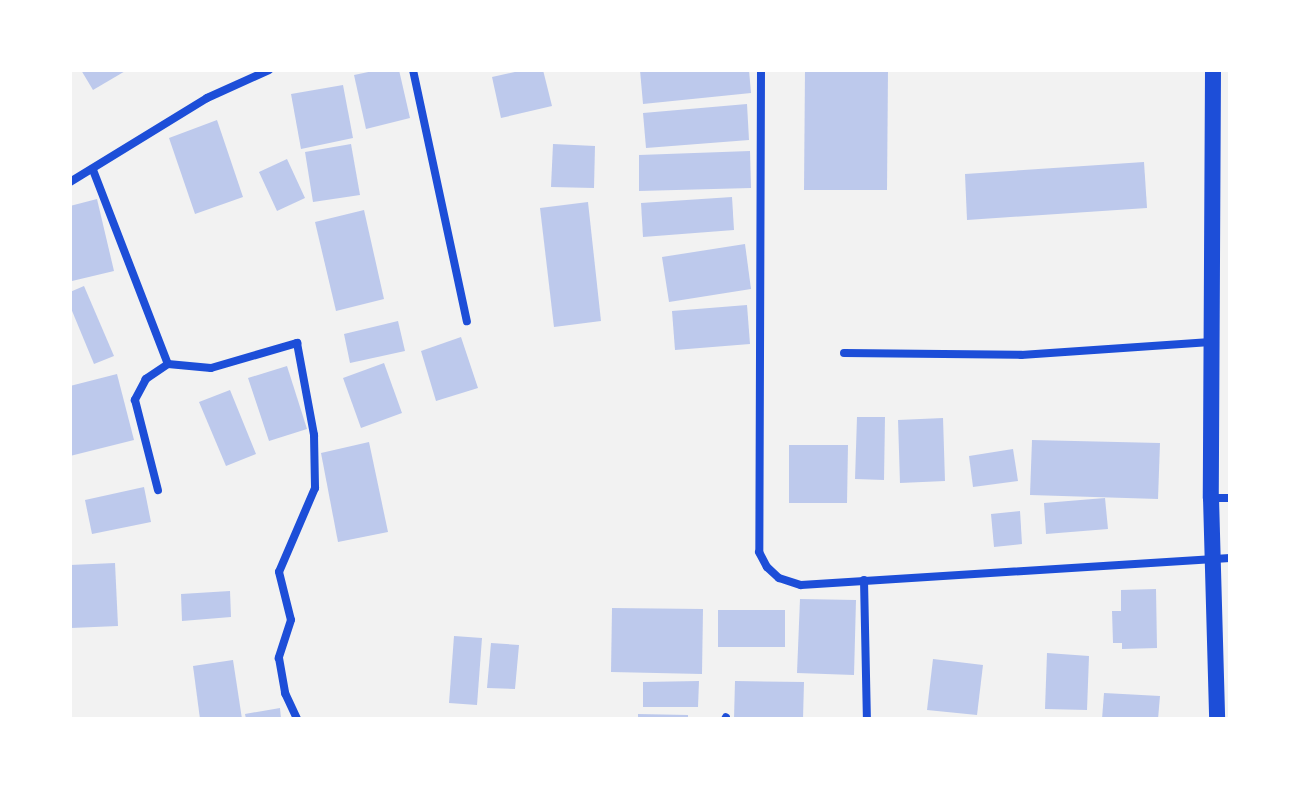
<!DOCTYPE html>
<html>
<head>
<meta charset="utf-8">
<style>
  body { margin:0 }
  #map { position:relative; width:1300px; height:789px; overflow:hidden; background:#f2f2f2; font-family:Ubuntu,sans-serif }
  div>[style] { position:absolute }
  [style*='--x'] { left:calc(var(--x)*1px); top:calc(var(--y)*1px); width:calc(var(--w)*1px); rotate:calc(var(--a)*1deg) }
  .building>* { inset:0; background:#bdc9ec }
  .minor>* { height:8px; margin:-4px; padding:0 4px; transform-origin:4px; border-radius:4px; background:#1d4ed8 }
  .secondary>* { height:16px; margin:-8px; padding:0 8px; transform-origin:8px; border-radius:8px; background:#1d4ed8 }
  span { translate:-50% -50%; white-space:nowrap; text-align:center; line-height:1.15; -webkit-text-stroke:8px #fff; paint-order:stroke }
  .frame { position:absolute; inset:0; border:72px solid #fff; pointer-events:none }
</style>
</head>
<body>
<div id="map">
  <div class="building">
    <div style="clip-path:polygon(81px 70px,127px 70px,93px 90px)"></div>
    <div style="clip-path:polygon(378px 70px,399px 70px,410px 118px,366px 129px,354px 75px)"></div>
    <div style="clip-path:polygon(524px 70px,543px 70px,552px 106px,501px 118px,492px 77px)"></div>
    <div style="clip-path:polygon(640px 70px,749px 70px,751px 93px,643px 104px)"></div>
    <div style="clip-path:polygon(805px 70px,888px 70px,887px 190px,804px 190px)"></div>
    <div style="clip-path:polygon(343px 85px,353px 138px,301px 149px,291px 94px)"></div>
    <div style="clip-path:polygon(747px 104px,749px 140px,646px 148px,643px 113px)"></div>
    <div style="clip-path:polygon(217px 120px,243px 197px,195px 214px,169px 138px)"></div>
    <div style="clip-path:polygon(351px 144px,360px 195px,313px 202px,305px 152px)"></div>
    <div style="clip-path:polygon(553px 144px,595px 146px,594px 188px,551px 187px)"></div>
    <div style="clip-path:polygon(750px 151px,751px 188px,639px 191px,639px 155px)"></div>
    <div style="clip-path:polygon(287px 159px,305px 198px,277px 211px,259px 172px)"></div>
    <div style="clip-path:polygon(1144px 162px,1147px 208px,967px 220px,965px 174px)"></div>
    <div style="clip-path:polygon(732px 197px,734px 230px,643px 237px,641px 203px)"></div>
    <div style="clip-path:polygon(97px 199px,114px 271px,72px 281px,70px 206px)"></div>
    <div style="clip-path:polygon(588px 202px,601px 321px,554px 327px,540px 208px)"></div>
    <div style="clip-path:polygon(364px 210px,384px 299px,336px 311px,315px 222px)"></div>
    <div style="clip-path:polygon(745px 244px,751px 289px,669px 302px,662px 257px)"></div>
    <div style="clip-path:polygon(84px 286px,114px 356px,94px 364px,70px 306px,70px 292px)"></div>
    <div style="clip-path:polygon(747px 305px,750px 344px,675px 350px,672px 311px)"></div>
    <div style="clip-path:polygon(398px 321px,405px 351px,350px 363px,344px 334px)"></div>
    <div style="clip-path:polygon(461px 337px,478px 388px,436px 401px,421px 351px)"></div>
    <div style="clip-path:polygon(384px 363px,402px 413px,361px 428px,343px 378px)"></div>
    <div style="clip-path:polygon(287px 366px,307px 429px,269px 441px,248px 378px)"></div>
    <div style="clip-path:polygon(117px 374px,134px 440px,70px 456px,70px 386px)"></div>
    <div style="clip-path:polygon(230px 390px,256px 454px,226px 466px,199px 402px)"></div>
    <div style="clip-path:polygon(857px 417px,885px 417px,884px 480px,855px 479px)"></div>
    <div style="clip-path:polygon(943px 418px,945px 481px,900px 483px,898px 420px)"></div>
    <div style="clip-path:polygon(1032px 440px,1160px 443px,1158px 499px,1030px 495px)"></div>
    <div style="clip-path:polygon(369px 442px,388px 532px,338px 542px,321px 453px)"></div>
    <div style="clip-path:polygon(789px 445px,848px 445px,847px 503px,789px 503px)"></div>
    <div style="clip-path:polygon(1013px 449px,1018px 481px,973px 487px,969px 456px)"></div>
    <div style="clip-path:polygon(144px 487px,151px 522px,92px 534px,85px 500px)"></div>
    <div style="clip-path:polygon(1105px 498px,1108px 529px,1046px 534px,1044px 503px)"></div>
    <div style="clip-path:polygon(1020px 511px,1022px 544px,994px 547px,991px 514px)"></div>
    <div style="clip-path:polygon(115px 563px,118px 626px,71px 628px,70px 565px)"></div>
    <div style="clip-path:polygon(1156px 589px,1157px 648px,1122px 649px,1122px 643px,1113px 643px,1112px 611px,1121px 611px,1121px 590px)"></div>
    <div style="clip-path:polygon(230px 591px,231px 617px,182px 621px,181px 594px)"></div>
    <div style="clip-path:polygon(800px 599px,856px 600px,854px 675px,797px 673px)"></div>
    <div style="clip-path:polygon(612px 608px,703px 609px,702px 674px,611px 672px)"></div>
    <div style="clip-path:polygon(718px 610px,785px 610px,785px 647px,718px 647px)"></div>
    <div style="clip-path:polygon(454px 636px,482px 638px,477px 705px,449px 703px)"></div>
    <div style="clip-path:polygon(491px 643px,519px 645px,515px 689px,487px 688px)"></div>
    <div style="clip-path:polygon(1047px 653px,1089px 656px,1087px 710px,1045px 709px)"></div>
    <div style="clip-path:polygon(933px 659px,983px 665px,977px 715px,927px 710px)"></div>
    <div style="clip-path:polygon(233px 660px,242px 719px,200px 719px,193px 666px)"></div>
    <div style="clip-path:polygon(699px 681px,698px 707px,643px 707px,643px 682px)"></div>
    <div style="clip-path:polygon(735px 681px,804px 682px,803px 719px,734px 719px)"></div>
    <div style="clip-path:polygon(1104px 693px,1160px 696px,1158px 719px,1102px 719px)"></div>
    <div style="clip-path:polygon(280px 708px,281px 719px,246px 719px,245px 714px)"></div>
    <div style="clip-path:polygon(638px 714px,688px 715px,688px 719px,638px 719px)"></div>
  </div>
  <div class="minor">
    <div style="--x:413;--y:70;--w:257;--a:77.9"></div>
    <div style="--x:761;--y:70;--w:482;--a:90.2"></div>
    <div style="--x:759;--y:552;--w:17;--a:62"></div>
    <div style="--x:767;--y:567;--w:16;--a:43"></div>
    <div style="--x:779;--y:578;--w:23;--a:18"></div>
    <div style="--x:801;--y:585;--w:430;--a:-3.6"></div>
    <div style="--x:93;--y:170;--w:208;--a:68.9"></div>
    <div style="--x:168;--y:364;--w:27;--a:146"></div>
    <div style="--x:146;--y:379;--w:24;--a:118"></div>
    <div style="--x:135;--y:400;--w:93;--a:75.7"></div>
    <div style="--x:70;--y:182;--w:161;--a:-31.5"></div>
    <div style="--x:207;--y:98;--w:68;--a:-24.3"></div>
    <div style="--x:844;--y:353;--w:177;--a:0.6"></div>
    <div style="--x:1021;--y:355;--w:190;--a:-3.9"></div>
    <div style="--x:168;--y:364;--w:43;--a:5.3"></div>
    <div style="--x:211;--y:368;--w:90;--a:-16.2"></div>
    <div style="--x:297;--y:343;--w:94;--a:79.5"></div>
    <div style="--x:314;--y:435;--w:53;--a:88.9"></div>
    <div style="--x:315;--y:488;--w:91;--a:113.2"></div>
    <div style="--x:279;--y:572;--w:49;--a:76"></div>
    <div style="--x:291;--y:620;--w:40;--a:108"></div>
    <div style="--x:279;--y:658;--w:36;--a:80"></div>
    <div style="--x:285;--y:693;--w:29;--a:65"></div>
    <div style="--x:1212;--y:498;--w:18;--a:0"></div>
    <div style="--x:864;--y:580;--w:139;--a:88.8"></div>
    <div style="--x:725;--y:719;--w:2;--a:-63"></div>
  </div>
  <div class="secondary">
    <div style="--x:1213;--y:70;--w:428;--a:90.3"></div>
    <div style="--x:1211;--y:498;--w:221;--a:88.4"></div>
  </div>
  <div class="frame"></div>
</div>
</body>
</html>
